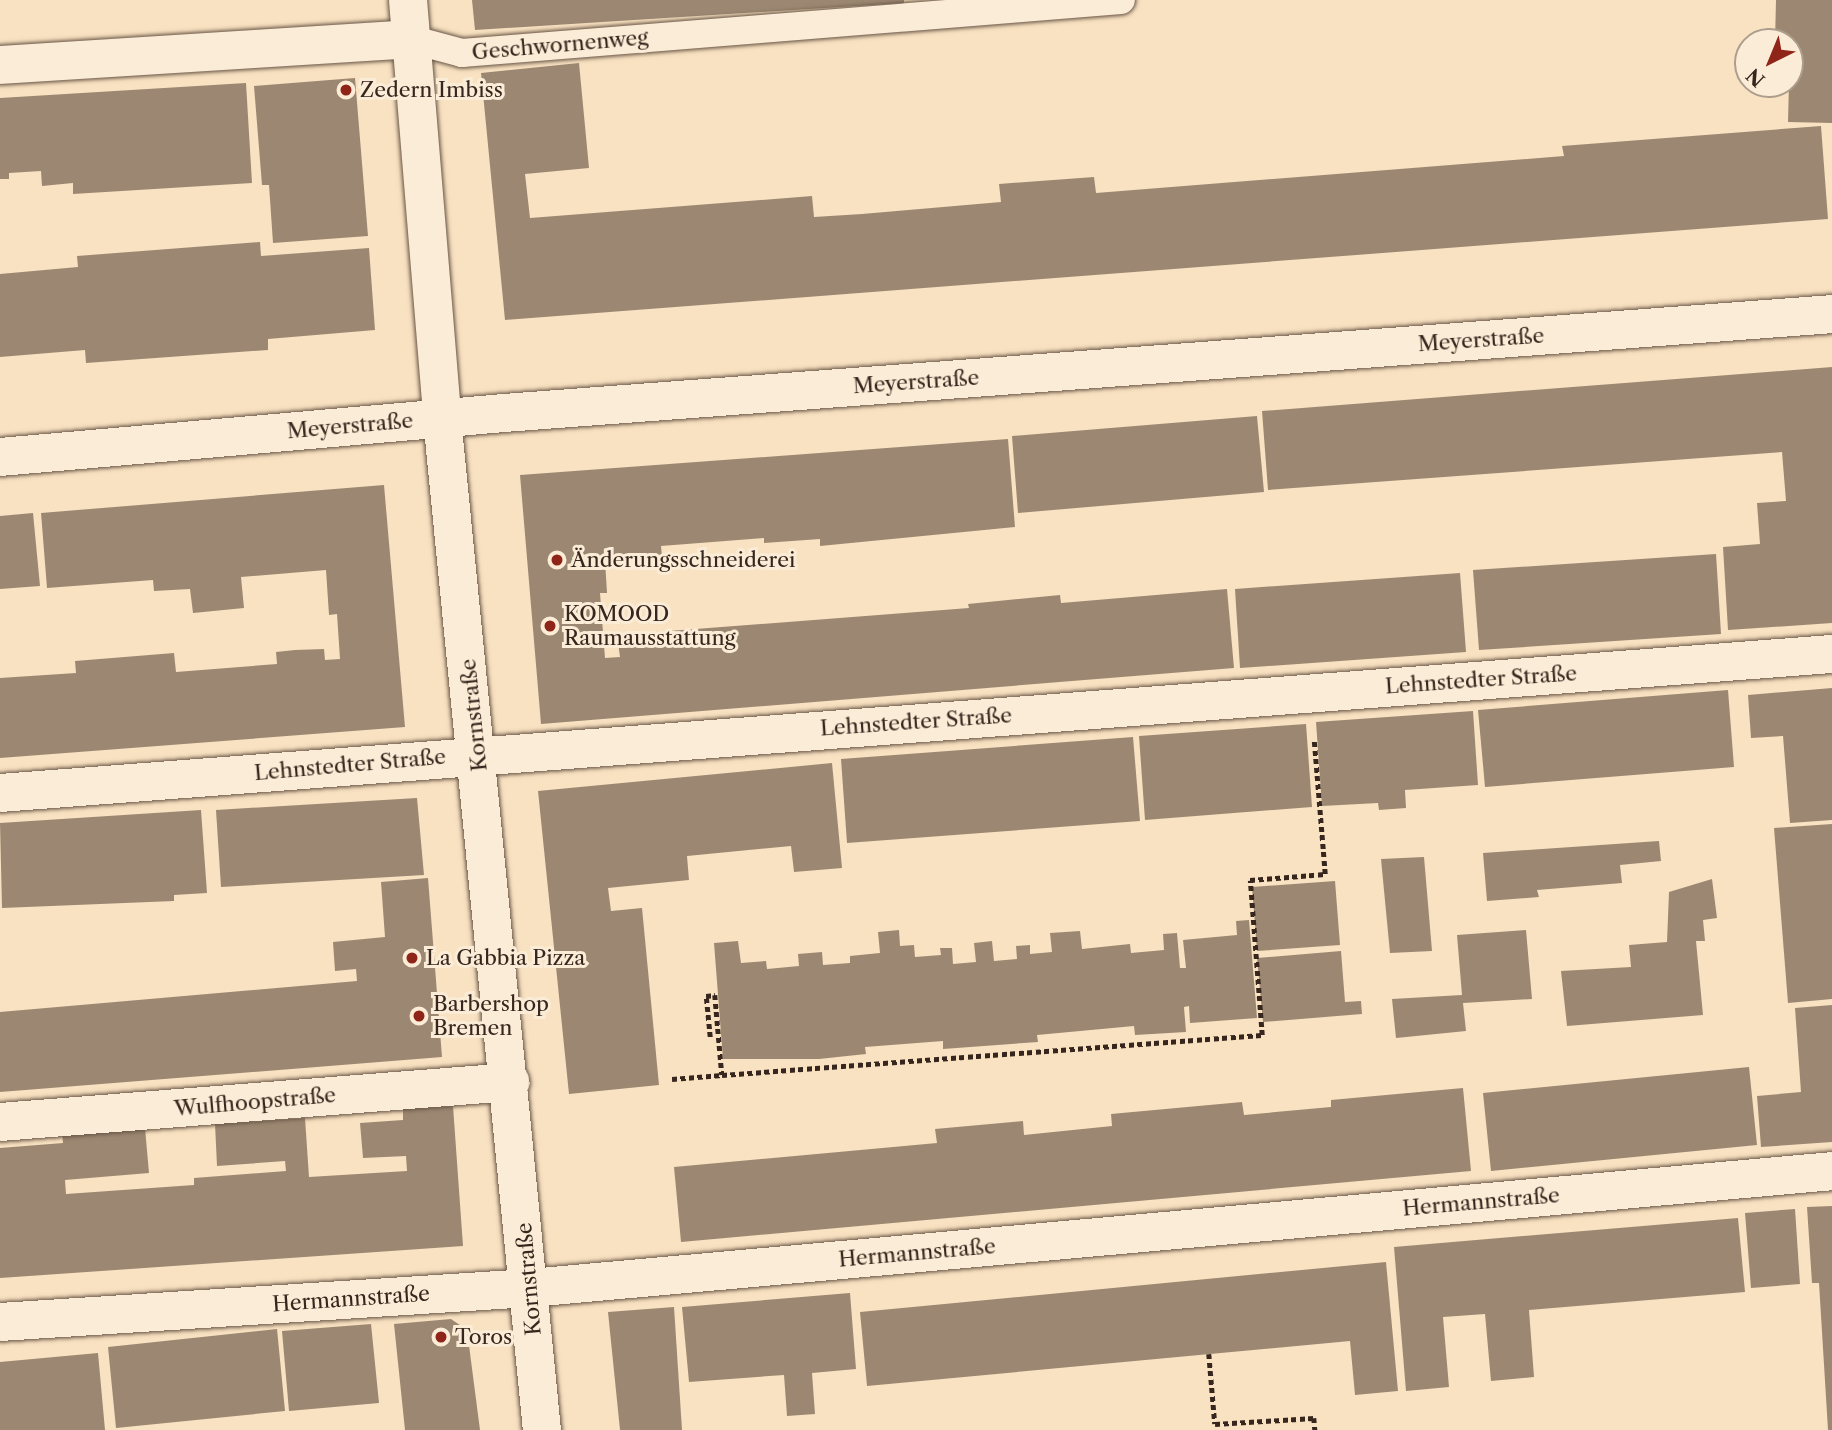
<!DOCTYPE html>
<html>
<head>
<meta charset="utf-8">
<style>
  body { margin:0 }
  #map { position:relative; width:1832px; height:1430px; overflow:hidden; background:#f9e2c1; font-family:"Libre Caslon Text",serif }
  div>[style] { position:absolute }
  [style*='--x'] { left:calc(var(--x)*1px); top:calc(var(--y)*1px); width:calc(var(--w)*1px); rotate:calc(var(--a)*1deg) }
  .building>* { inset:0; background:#9c8872 }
  .path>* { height:4.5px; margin-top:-2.25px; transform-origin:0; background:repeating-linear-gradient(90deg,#37261d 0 5px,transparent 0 8.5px) }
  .roads { filter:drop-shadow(0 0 2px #685546) drop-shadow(0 0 2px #685546) }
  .service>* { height:28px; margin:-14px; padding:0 14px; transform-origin:14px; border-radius:14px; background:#fbecd7 }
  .minor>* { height:38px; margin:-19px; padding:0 19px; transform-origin:19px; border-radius:19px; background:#fbecd7 }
  .tertiary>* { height:38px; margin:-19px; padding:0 19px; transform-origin:19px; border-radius:19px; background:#fbecd7 }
  .dots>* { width:19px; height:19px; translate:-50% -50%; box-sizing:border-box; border:4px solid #fbecd7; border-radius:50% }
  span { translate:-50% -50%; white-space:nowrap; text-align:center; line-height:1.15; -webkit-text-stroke:6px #fbecd7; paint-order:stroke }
  .street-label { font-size:21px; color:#37261d }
  .poi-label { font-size:21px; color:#37261d }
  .left { translate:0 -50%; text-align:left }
  .north { position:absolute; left:1734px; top:28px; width:70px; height:70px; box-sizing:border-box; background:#fbecd7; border:2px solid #ad9d8d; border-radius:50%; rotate:223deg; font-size:19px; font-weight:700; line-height:28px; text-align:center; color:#37261d }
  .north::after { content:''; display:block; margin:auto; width:24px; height:32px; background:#8f2418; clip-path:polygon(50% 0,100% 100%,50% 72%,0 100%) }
</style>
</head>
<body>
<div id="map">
  <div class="building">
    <div style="clip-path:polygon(472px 0,904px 0,904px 3px,475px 30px)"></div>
    <div style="clip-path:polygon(1776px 0,1832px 0,1832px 123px,1788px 122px,1790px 42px,1775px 42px)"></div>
    <div style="clip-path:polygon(579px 63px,589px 168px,525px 174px,530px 218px,812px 196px,814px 217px,862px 214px,1001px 202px,999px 184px,1094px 177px,1096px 193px,1564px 156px,1562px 146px,1821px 126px,1828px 219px,505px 320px,481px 73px)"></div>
    <div style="clip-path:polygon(355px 78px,368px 236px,273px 243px,269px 185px,262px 185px,254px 86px)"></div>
    <div style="clip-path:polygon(246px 83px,252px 183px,73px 194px,73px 183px,42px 186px,41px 171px,9px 173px,9px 179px,0 179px,0 98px)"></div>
    <div style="clip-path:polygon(260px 242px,261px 256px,369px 248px,375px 330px,268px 339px,268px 350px,86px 363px,85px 350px,0 357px,0 274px,78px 267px,77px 256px)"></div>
    <div style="clip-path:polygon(1832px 367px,1832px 623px,1728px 630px,1723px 547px,1760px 544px,1757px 503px,1786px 501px,1782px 452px,1268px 490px,1262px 411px)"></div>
    <div style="clip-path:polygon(1257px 416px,1264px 492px,1018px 513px,1012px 436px)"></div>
    <div style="clip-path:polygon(1008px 439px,1015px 527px,820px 546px,820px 539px,764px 543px,764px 538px,661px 546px,662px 556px,605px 560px,607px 593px,600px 593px,605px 658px,620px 657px,617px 635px,969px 608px,968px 604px,1060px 595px,1061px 603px,1227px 589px,1234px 668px,541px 724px,520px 475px)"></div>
    <div style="clip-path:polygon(384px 485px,405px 727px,0 758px,0 678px,76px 673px,75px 661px,174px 653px,176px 672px,277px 664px,276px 652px,295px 650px,324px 649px,325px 660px,340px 659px,337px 614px,329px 615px,326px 570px,241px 577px,244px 608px,193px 613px,190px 589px,154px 591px,153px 580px,47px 588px,41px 513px)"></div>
    <div style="clip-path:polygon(33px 513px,40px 586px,0 589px,0 516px)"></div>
    <div style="clip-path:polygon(1716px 554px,1721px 634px,1479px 650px,1473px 570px)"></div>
    <div style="clip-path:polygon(1460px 573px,1466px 652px,1240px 668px,1235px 589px)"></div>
    <div style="clip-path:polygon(1832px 688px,1832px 820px,1790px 823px,1783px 736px,1751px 738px,1748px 695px)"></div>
    <div style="clip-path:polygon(1728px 690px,1734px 767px,1485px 787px,1478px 710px)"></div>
    <div style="clip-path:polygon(1473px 711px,1478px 785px,1405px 790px,1406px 808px,1379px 810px,1378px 803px,1322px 806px,1316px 722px)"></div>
    <div style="clip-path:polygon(1306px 724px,1312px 807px,1145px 820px,1139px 736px)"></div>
    <div style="clip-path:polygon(1133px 737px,1140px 821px,847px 843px,841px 759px)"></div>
    <div style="clip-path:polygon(832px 763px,842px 868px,794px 872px,791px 846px,687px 856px,689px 880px,608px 888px,611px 911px,642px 908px,659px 1085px,569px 1094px,538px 791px)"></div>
    <div style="clip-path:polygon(417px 798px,424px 875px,221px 887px,216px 810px)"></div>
    <div style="clip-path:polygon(201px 810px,207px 893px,174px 895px,174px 901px,2px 908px,0 823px)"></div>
    <div style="clip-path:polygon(1832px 824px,1832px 999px,1788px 1003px,1774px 828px)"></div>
    <div style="clip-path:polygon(1659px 841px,1661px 861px,1620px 865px,1622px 883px,1537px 890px,1539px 897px,1487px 901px,1483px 853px)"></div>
    <div style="clip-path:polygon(1424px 857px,1432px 951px,1390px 953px,1381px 859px)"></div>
    <div style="clip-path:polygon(428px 878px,442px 1057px,0 1092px,0 1012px,357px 981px,356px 969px,335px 971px,333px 942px,385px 937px,381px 882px)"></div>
    <div style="clip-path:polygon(1712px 879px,1717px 918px,1703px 920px,1705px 941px,1696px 941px,1703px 1015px,1567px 1026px,1561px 971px,1631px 967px,1629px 945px,1667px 942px,1669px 892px)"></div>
    <div style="clip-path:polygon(1335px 881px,1340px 945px,1257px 951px,1252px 887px)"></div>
    <div style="clip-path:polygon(1249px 920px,1257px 1018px,1190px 1023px,1189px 1006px,1184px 1007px,1186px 1032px,1135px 1035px,1134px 1026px,1037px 1035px,1038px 1042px,943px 1049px,943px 1041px,865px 1047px,866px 1054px,819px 1059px,723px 1059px,714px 943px,738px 941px,741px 963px,766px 961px,767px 969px,799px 966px,798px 954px,822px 952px,823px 965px,850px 963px,850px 956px,880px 953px,878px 932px,899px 930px,900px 946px,914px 945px,915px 957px,941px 955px,940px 948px,952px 948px,953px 964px,976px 962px,974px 943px,992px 941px,994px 961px,1017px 959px,1016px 946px,1030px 945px,1030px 954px,1052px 952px,1050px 933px,1080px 931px,1082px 949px,1130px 944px,1131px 953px,1164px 950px,1163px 934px,1177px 933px,1180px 968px,1186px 968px,1183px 940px,1237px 935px,1236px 921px)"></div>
    <div style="clip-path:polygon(1526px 930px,1532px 999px,1463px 1003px,1466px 1031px,1396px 1038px,1392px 999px,1462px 995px,1457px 935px)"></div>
    <div style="clip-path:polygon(1341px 951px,1345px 1002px,1361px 1001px,1362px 1014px,1263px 1022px,1257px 958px)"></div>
    <div style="clip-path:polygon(1832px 1005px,1832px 1142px,1761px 1147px,1757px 1096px,1801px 1092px,1795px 1008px)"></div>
    <div style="clip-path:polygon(1749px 1067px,1757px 1145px,1491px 1171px,1483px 1093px)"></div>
    <div style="clip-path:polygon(1463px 1088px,1471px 1171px,681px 1242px,674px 1167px,937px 1143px,935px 1129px,1023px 1121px,1024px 1135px,1112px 1126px,1111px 1114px,1242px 1102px,1244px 1115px,1331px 1107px,1331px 1100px)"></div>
    <div style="clip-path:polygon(453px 1106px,463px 1246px,0 1278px,0 1148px,63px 1143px,62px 1133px,145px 1128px,149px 1173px,65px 1180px,66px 1194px,194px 1185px,194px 1178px,286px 1171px,285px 1161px,217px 1166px,215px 1124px,305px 1118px,309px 1177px,407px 1171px,406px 1156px,363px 1158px,360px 1123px,403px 1120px,403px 1109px)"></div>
    <div style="clip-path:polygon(1832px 1206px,1832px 1430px,1828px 1430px,1819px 1283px,1812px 1283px,1807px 1207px)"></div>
    <div style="clip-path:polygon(1795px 1209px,1800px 1284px,1751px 1288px,1745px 1213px)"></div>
    <div style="clip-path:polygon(1738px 1218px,1745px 1292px,1529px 1310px,1534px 1377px,1491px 1381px,1485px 1314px,1443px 1317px,1449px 1387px,1406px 1391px,1394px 1247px)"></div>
    <div style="clip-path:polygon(1386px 1262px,1398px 1391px,1355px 1395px,1350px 1341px,867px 1386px,860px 1312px)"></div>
    <div style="clip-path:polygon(850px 1293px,856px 1369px,812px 1373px,815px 1414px,787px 1416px,784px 1375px,689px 1382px,682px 1307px)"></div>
    <div style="clip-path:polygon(674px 1307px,682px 1430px,620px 1430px,608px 1312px)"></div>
    <div style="clip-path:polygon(451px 1319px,467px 1330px,480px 1430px,405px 1430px,394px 1324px)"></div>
    <div style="clip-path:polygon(371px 1324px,379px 1403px,289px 1411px,282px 1331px)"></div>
    <div style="clip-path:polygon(277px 1329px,285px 1411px,116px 1428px,108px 1347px)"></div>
    <div style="clip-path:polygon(98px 1353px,105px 1430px,0 1430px,0 1362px)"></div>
  </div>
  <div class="path">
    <div style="--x:710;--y:1037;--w:41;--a:-95.6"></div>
    <div style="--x:706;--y:996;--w:9;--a:-6"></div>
    <div style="--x:715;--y:995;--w:80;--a:85"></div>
    <div style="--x:722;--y:1075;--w:541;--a:-4.24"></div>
    <div style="--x:1262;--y:1035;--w:155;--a:-94.4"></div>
    <div style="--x:1250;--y:880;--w:75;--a:-4.6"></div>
    <div style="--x:1325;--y:874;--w:135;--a:-94.7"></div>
    <div style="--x:672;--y:1079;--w:50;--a:-4.6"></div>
    <div style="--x:1209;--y:1354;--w:70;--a:85.1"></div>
    <div style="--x:1215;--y:1424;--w:99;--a:-3.5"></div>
    <div style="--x:1314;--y:1418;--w:12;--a:85"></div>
  </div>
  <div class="roads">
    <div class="service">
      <div style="--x:410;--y:39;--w:54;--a:15.1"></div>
      <div style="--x:462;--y:53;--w:661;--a:-4.6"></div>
    </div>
    <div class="minor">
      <div style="--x:0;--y:65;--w:411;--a:-3.6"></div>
      <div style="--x:0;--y:793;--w:1837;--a:-4.34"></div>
      <div style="--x:0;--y:1122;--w:512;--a:-4.48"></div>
      <div style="--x:0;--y:1322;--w:531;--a:-3.67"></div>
      <div style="--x:530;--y:1288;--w:1307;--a:-5.13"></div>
    </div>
    <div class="tertiary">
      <div style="--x:408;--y:0;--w:419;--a:85.3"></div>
      <div style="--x:442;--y:418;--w:1017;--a:84.36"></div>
      <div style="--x:0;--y:457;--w:506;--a:-4.99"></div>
      <div style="--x:504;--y:413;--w:1332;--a:-4.26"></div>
    </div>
  </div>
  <div class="dots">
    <div style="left:346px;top:90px;background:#8f2418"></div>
    <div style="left:557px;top:560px;background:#8f2418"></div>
    <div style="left:550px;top:626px;background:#8f2418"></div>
    <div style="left:412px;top:958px;background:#8f2418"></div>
    <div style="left:419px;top:1016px;background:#8f2418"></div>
    <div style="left:441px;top:1337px;background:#8f2418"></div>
  </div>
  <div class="street-label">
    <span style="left:560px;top:45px;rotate:-5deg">Geschwornenweg</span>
    <span style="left:1481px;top:340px;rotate:-4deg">Meyerstraße</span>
    <span style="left:916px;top:382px;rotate:-4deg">Meyerstraße</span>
    <span style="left:350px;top:426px;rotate:-5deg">Meyerstraße</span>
    <span style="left:1481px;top:680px;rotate:-4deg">Lehnstedter Straße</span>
    <span style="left:474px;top:715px;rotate:-96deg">Kornstraße</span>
    <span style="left:916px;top:722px;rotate:-4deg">Lehnstedter Straße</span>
    <span style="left:350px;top:765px;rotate:-5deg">Lehnstedter Straße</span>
    <span style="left:255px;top:1102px;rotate:-5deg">Wulfhoopstraße</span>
    <span style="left:1481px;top:1202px;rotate:-5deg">Hermannstraße</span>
    <span style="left:917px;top:1253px;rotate:-5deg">Hermannstraße</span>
    <span style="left:529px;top:1279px;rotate:-95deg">Kornstraße</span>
    <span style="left:351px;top:1299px;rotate:-4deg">Hermannstraße</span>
  </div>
  <div class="poi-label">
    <span class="left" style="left:360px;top:90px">Zedern Imbiss</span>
    <span class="left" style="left:571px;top:560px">Änderungsschneiderei</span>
    <span class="left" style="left:564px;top:626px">KOMOOD<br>Raumausstattung</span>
    <span class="left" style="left:426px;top:958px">La Gabbia Pizza</span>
    <span class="left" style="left:433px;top:1016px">Barbershop<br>Bremen</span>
    <span class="left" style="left:455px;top:1337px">Toros</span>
  </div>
  <div class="north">N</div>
</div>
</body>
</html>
